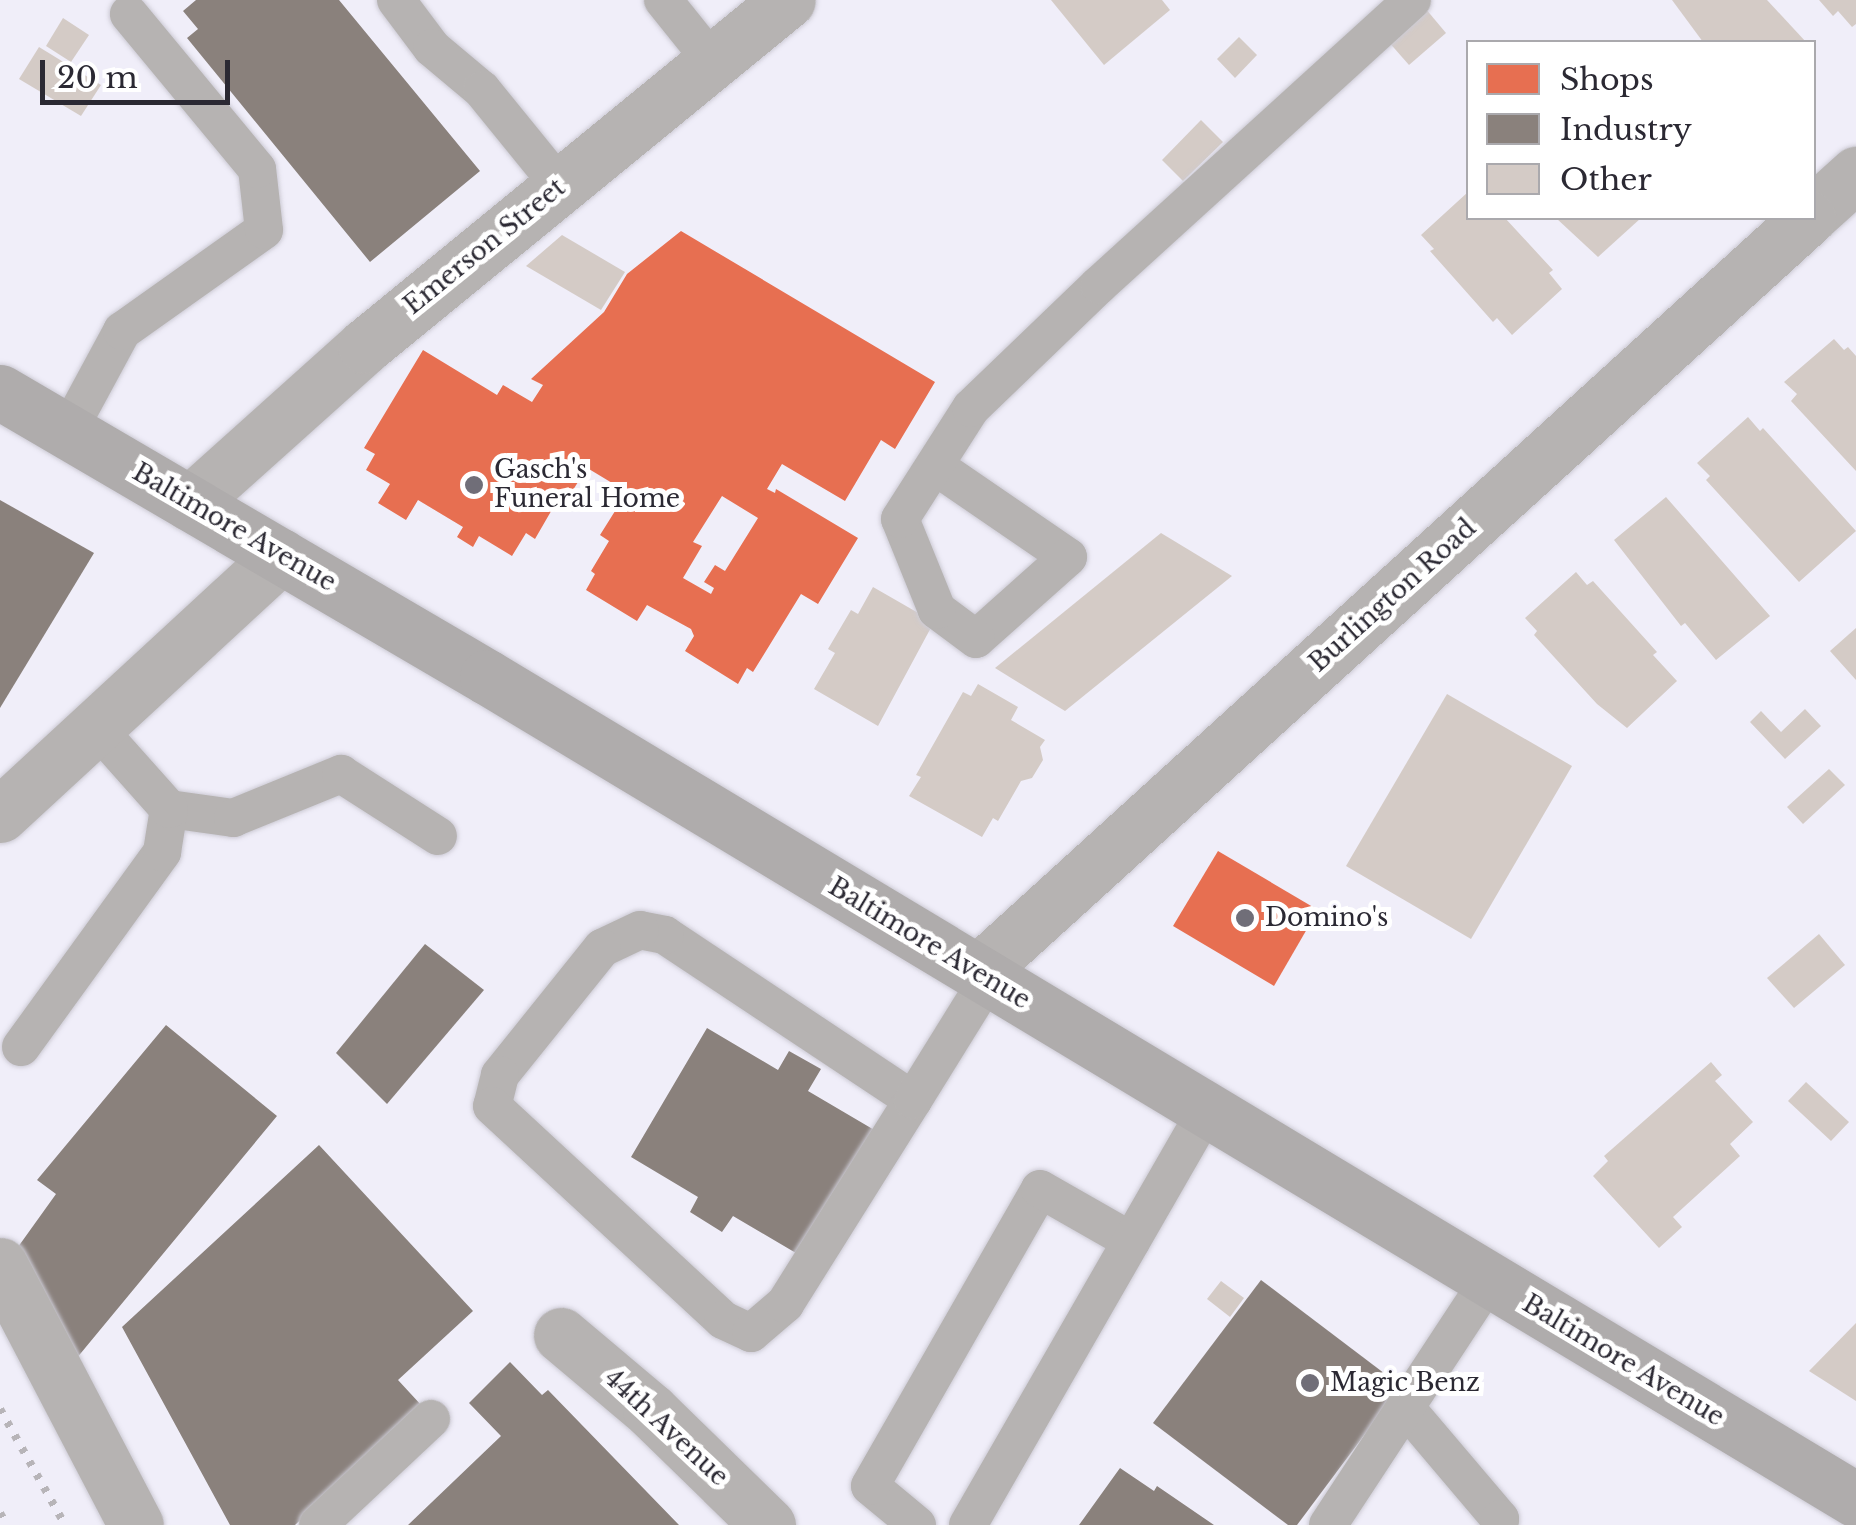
<!DOCTYPE html>
<html>
<head>
<meta charset="utf-8">
<style>
  body { margin:0 }
  #map { position:relative; width:1856px; height:1525px; overflow:hidden; background:#f0eef9; font-family:"Libre Baskerville",serif }
  div>[style] { position:absolute }
  [style*='--x'] { left:calc(var(--x)*1px); top:calc(var(--y)*1px); width:calc(var(--w)*1px); rotate:calc(var(--a)*1deg) }
  .shops>* { inset:0; background:#e76f51 }
  .industry>* { inset:0; background:#8a817c }
  .building>* { inset:0; background:#d4cbc6 }
  .roads { filter:drop-shadow(0 0 2px #cdcbd5) drop-shadow(0 0 2px #cdcbd5) }
  .lane>* { height:38px; margin:-19px; padding:0 19px; transform-origin:19px; border-radius:19px; background:#b6b3b2 }
  .street>* { height:55px; margin:-27.5px; padding:0 27.5px; transform-origin:27.5px; border-radius:27.5px; background:#b6b3b2 }
  .primary>* { height:55px; margin:-27.5px; padding:0 27.5px; transform-origin:27.5px; border-radius:27.5px; background:#afacac }
  .rail>* { height:8px; margin-top:-4px; transform-origin:0; background:repeating-linear-gradient(90deg,#b7b4b8 0 5px,transparent 0 15px) }
  .dots>* { width:28px; height:28px; translate:-50% -50%; box-sizing:border-box; border:5px solid #fff; border-radius:50% }
  span { translate:-50% -50%; white-space:nowrap; text-align:center; line-height:1.15; -webkit-text-stroke:10px #fff; paint-order:stroke }
  .street-label { font-size:25px; color:#2b2933 }
  .poi-label { font-size:25px; color:#2b2933 }
  .left { translate:0 -50%; text-align:left }
  .legend { position:absolute; left:1466px; top:40px; width:350px; height:180px; box-sizing:border-box; background:#fff; border:2px solid #aaa9ad; margin:0; padding:12px 18px; list-style:none; font-size:30px; color:#2b2933 }
  .legend li { display:flex; align-items:center; gap:20px; height:50px }
  .legend b { width:50px; border:2px solid #aaa9ad }
  .scale { position:absolute; left:40px; top:60px; width:190px; height:45px; box-sizing:border-box; border:5px solid #2b2933; border-top:0; padding-left:12px; font-size:30px; line-height:35px; white-space:nowrap; color:#2b2933; -webkit-text-stroke:8px #fff; paint-order:stroke }
</style>
</head>
<body>
<div id="map">
  <div class="shops">
    <div style="clip-path:polygon(evenodd,681px 231px,935px 382px,895px 449px,881px 440px,845px 501px,782px 464px,767px 489px,775px 493px,776px 489px,858px 538px,818px 604px,801px 594px,753px 672px,747px 668px,738px 684px,685px 651px,694px 636px,691px 629px,647px 605px,637px 621px,586px 590px,595px 574px,591px 571px,609px 541px,600px 535px,627px 492px,579px 463px,575px 469px,583px 474px,568px 498px,561px 494px,535px 539px,526px 533px,512px 556px,479px 536px,473px 547px,457px 537px,463px 527px,418px 500px,406px 520px,378px 503px,390px 484px,366px 470px,375px 454px,364px 448px,423px 350px,497px 395px,503px 385px,532px 402px,543px 385px,531px 379px,604px 312px,627px 274px,681px 231px,722px 496px,758px 518px,725px 571px,715px 565px,704px 582px,714px 588px,711px 594px,683px 578px,702px 546px,693px 542px,722px 496px)"></div>
    <div style="clip-path:polygon(1218px 851px,1318px 910px,1274px 986px,1173px 926px)"></div>
  </div>
  <div class="industry">
    <div style="clip-path:polygon(196px 0,339px 0,480px 171px,370px 262px,187px 38px,198px 29px,183px 11px)"></div>
    <div style="clip-path:polygon(0 500px,94px 553px,0 708px)"></div>
    <div style="clip-path:polygon(425px 944px,484px 990px,387px 1104px,336px 1053px)"></div>
    <div style="clip-path:polygon(166px 1025px,277px 1116px,76px 1359px,18px 1247px,56px 1194px,37px 1180px)"></div>
    <div style="clip-path:polygon(707px 1028px,778px 1070px,789px 1051px,821px 1069px,808px 1091px,876px 1131px,801px 1256px,733px 1216px,722px 1232px,690px 1212px,698px 1197px,631px 1157px)"></div>
    <div style="clip-path:polygon(319px 1145px,473px 1311px,398px 1380px,422px 1406px,295px 1525px,230px 1525px,122px 1327px)"></div>
    <div style="clip-path:polygon(1261px 1280px,1401px 1386px,1297px 1525px,1288px 1525px,1153px 1423px)"></div>
    <div style="clip-path:polygon(510px 1362px,542px 1395px,548px 1390px,679px 1525px,408px 1525px,501px 1436px,469px 1403px)"></div>
    <div style="clip-path:polygon(1120px 1468px,1154px 1491px,1157px 1486px,1214px 1525px,1079px 1525px)"></div>
  </div>
  <div class="building">
    <div style="clip-path:polygon(1051px 0,1162px 0,1170px 10px,1104px 65px)"></div>
    <div style="clip-path:polygon(1672px 0,1767px 0,1806px 42px,1703px 42px)"></div>
    <div style="clip-path:polygon(1819px 0,1856px 0,1856px 24px,1852px 27px,1838px 11px,1833px 16px)"></div>
    <div style="clip-path:polygon(1425px 8px,1446px 33px,1409px 65px,1387px 40px)"></div>
    <div style="clip-path:polygon(63px 18px,89px 35px,71px 62px,46px 46px)"></div>
    <div style="clip-path:polygon(1239px 37px,1257px 55px,1235px 78px,1217px 59px)"></div>
    <div style="clip-path:polygon(39px 47px,101px 85px,81px 116px,19px 79px)"></div>
    <div style="clip-path:polygon(1201px 120px,1223px 142px,1183px 181px,1162px 160px)"></div>
    <div style="clip-path:polygon(1468px 192px,1468px 218px,1505px 218px,1553px 270px,1549px 273px,1562px 289px,1512px 335px,1497px 318px,1493px 322px,1430px 251px,1434px 249px,1421px 235px)"></div>
    <div style="clip-path:polygon(1556px 218px,1641px 218px,1598px 257px)"></div>
    <div style="clip-path:polygon(562px 235px,625px 272px,601px 310px,526px 266px)"></div>
    <div style="clip-path:polygon(1834px 339px,1844px 350px,1848px 347px,1856px 356px,1856px 471px,1791px 401px,1797px 394px,1784px 382px)"></div>
    <div style="clip-path:polygon(1748px 417px,1760px 431px,1763px 428px,1856px 531px,1799px 582px,1706px 480px,1710px 476px,1697px 463px)"></div>
    <div style="clip-path:polygon(1666px 497px,1770px 616px,1716px 660px,1685px 623px,1681px 626px,1614px 540px)"></div>
    <div style="clip-path:polygon(1161px 533px,1232px 576px,1065px 711px,995px 668px)"></div>
    <div style="clip-path:polygon(1576px 572px,1587px 585px,1593px 581px,1657px 652px,1653px 655px,1677px 681px,1627px 728px,1597px 704px,1534px 635px,1537px 631px,1525px 618px)"></div>
    <div style="clip-path:polygon(873px 587px,934px 622px,878px 726px,814px 689px,835px 653px,828px 649px,851px 610px,858px 614px)"></div>
    <div style="clip-path:polygon(1856px 628px,1856px 680px,1830px 651px)"></div>
    <div style="clip-path:polygon(978px 684px,1018px 707px,1011px 720px,1045px 740px,1040px 747px,1043px 760px,1032px 778px,1021px 781px,998px 821px,993px 818px,982px 837px,909px 796px,921px 777px,916px 775px,963px 692px,971px 696px)"></div>
    <div style="clip-path:polygon(1447px 694px,1572px 766px,1471px 939px,1346px 866px)"></div>
    <div style="clip-path:polygon(1805px 709px,1821px 726px,1785px 759px,1750px 722px,1761px 711px,1781px 732px)"></div>
    <div style="clip-path:polygon(1829px 769px,1845px 785px,1803px 824px,1787px 807px)"></div>
    <div style="clip-path:polygon(1819px 934px,1845px 965px,1794px 1008px,1767px 978px)"></div>
    <div style="clip-path:polygon(1711px 1062px,1722px 1075px,1715px 1081px,1753px 1122px,1730px 1144px,1740px 1156px,1673px 1217px,1682px 1227px,1659px 1248px,1593px 1176px,1608px 1161px,1604px 1156px)"></div>
    <div style="clip-path:polygon(1806px 1082px,1849px 1122px,1831px 1141px,1788px 1101px)"></div>
    <div style="clip-path:polygon(1221px 1281px,1244px 1298px,1230px 1317px,1207px 1299px)"></div>
    <div style="clip-path:polygon(1856px 1323px,1856px 1401px,1809px 1371px)"></div>
  </div>
  <div class="roads">
    <div class="lane">
      <div style="--x:396;--y:0;--w:60;--a:53.1"></div>
      <div style="--x:432;--y:48;--w:65;--a:40"></div>
      <div style="--x:482;--y:90;--w:124;--a:50.9"></div>
      <div style="--x:663;--y:0;--w:78;--a:51.2"></div>
      <div style="--x:68;--y:431;--w:114;--a:-61.6"></div>
      <div style="--x:122;--y:331;--w:174;--a:-35.4"></div>
      <div style="--x:264;--y:230;--w:61;--a:-96.5"></div>
      <div style="--x:257;--y:169;--w:201;--a:-129.6"></div>
      <div style="--x:935;--y:466;--w:161;--a:34.4"></div>
      <div style="--x:1068;--y:557;--w:123;--a:138.3"></div>
      <div style="--x:976;--y:639;--w:49;--a:-143.4"></div>
      <div style="--x:937;--y:610;--w:98;--a:-112.1"></div>
      <div style="--x:900;--y:519;--w:132;--a:-57.4"></div>
      <div style="--x:971;--y:408;--w:178;--a:-43.9"></div>
      <div style="--x:1099;--y:285;--w:423;--a:-42.3"></div>
      <div style="--x:169;--y:809;--w:65;--a:8"></div>
      <div style="--x:233;--y:818;--w:117;--a:-22.2"></div>
      <div style="--x:341;--y:774;--w:115;--a:32.6"></div>
      <div style="--x:21;--y:1047;--w:241;--a:-54.1"></div>
      <div style="--x:162;--y:852;--w:44;--a:-80.8"></div>
      <div style="--x:169;--y:809;--w:111;--a:-131.7"></div>
      <div style="--x:913;--y:1100;--w:298;--a:-146.4"></div>
      <div style="--x:665;--y:935;--w:25;--a:-169"></div>
      <div style="--x:640;--y:930;--w:42;--a:154.7"></div>
      <div style="--x:602;--y:948;--w:163;--a:128.8"></div>
      <div style="--x:500;--y:1075;--w:32;--a:104"></div>
      <div style="--x:492;--y:1106;--w:315;--a:42.8"></div>
      <div style="--x:723;--y:1320;--w:31;--a:25"></div>
      <div style="--x:751;--y:1333;--w:45;--a:-40.5"></div>
      <div style="--x:785;--y:1304;--w:241;--a:-57.9"></div>
      <div style="--x:913;--y:1100;--w:142;--a:-58.2"></div>
      <div style="--x:1405;--y:1407;--w:147;--a:49.7"></div>
      <div style="--x:1500;--y:1519;--w:6;--a:99"></div>
      <div style="--x:318;--y:1525;--w:155;--a:-43.2"></div>
      <div style="--x:917;--y:1525;--w:61;--a:-140.3"></div>
      <div style="--x:870;--y:1486;--w:342;--a:-60.2"></div>
      <div style="--x:1040;--y:1189;--w:105;--a:29.7"></div>
      <div style="--x:968;--y:1525;--w:478;--a:-60.1"></div>
      <div style="--x:1328;--y:1525;--w:292;--a:-56.7"></div>
    </div>
    <div class="street">
      <div style="--x:1814;--y:212;--w:57;--a:-42.1"></div>
      <div style="--x:190;--y:503;--w:235;--a:-41.9"></div>
      <div style="--x:365;--y:346;--w:546;--a:-39.28"></div>
      <div style="--x:0;--y:815;--w:382;--a:-42.7"></div>
      <div style="--x:977;--y:973;--w:1123;--a:-42.26"></div>
      <div style="--x:0;--y:1265;--w:293;--a:62.4"></div>
      <div style="--x:561;--y:1335;--w:116;--a:40.1"></div>
      <div style="--x:650;--y:1410;--w:165;--a:44.3"></div>
    </div>
    <div class="primary">
      <div style="--x:0;--y:392;--w:564;--a:30.34"></div>
      <div style="--x:487;--y:677;--w:1597;--a:31.01"></div>
    </div>
  </div>
  <div class="rail">
    <div style="--x:0;--y:1409;--w:133;--a:60.7"></div>
    <div style="--x:0;--y:1513;--w:14;--a:60"></div>
  </div>
  <div class="dots">
    <div style="left:474px;top:485px;background:#706e78"></div>
    <div style="left:1245px;top:918px;background:#706e78"></div>
    <div style="left:1310px;top:1383px;background:#706e78"></div>
  </div>
  <div class="street-label">
    <span style="left:485px;top:247px;rotate:-39deg">Emerson Street</span>
    <span style="left:234px;top:528px;rotate:30deg">Baltimore Avenue</span>
    <span style="left:1393px;top:596px;rotate:-42deg">Burlington Road</span>
    <span style="left:929px;top:944px;rotate:31deg">Baltimore Avenue</span>
    <span style="left:1623px;top:1361px;rotate:31deg">Baltimore Avenue</span>
    <span style="left:666px;top:1428px;rotate:43deg">44th Avenue</span>
  </div>
  <div class="poi-label">
    <span class="left" style="left:494px;top:485px">Gasch's<br>Funeral Home</span>
    <span class="left" style="left:1265px;top:918px">Domino's</span>
    <span class="left" style="left:1330px;top:1383px">Magic Benz</span>
  </div>
  <ul class="legend">
  <li><b style="height:28px;background:#e76f51"></b>Shops</li>
  <li><b style="height:28px;background:#8a817c"></b>Industry</li>
  <li><b style="height:28px;background:#d4cbc6"></b>Other</li>
  </ul>
  <div class="scale">20 m</div>
</div>
</body>
</html>
